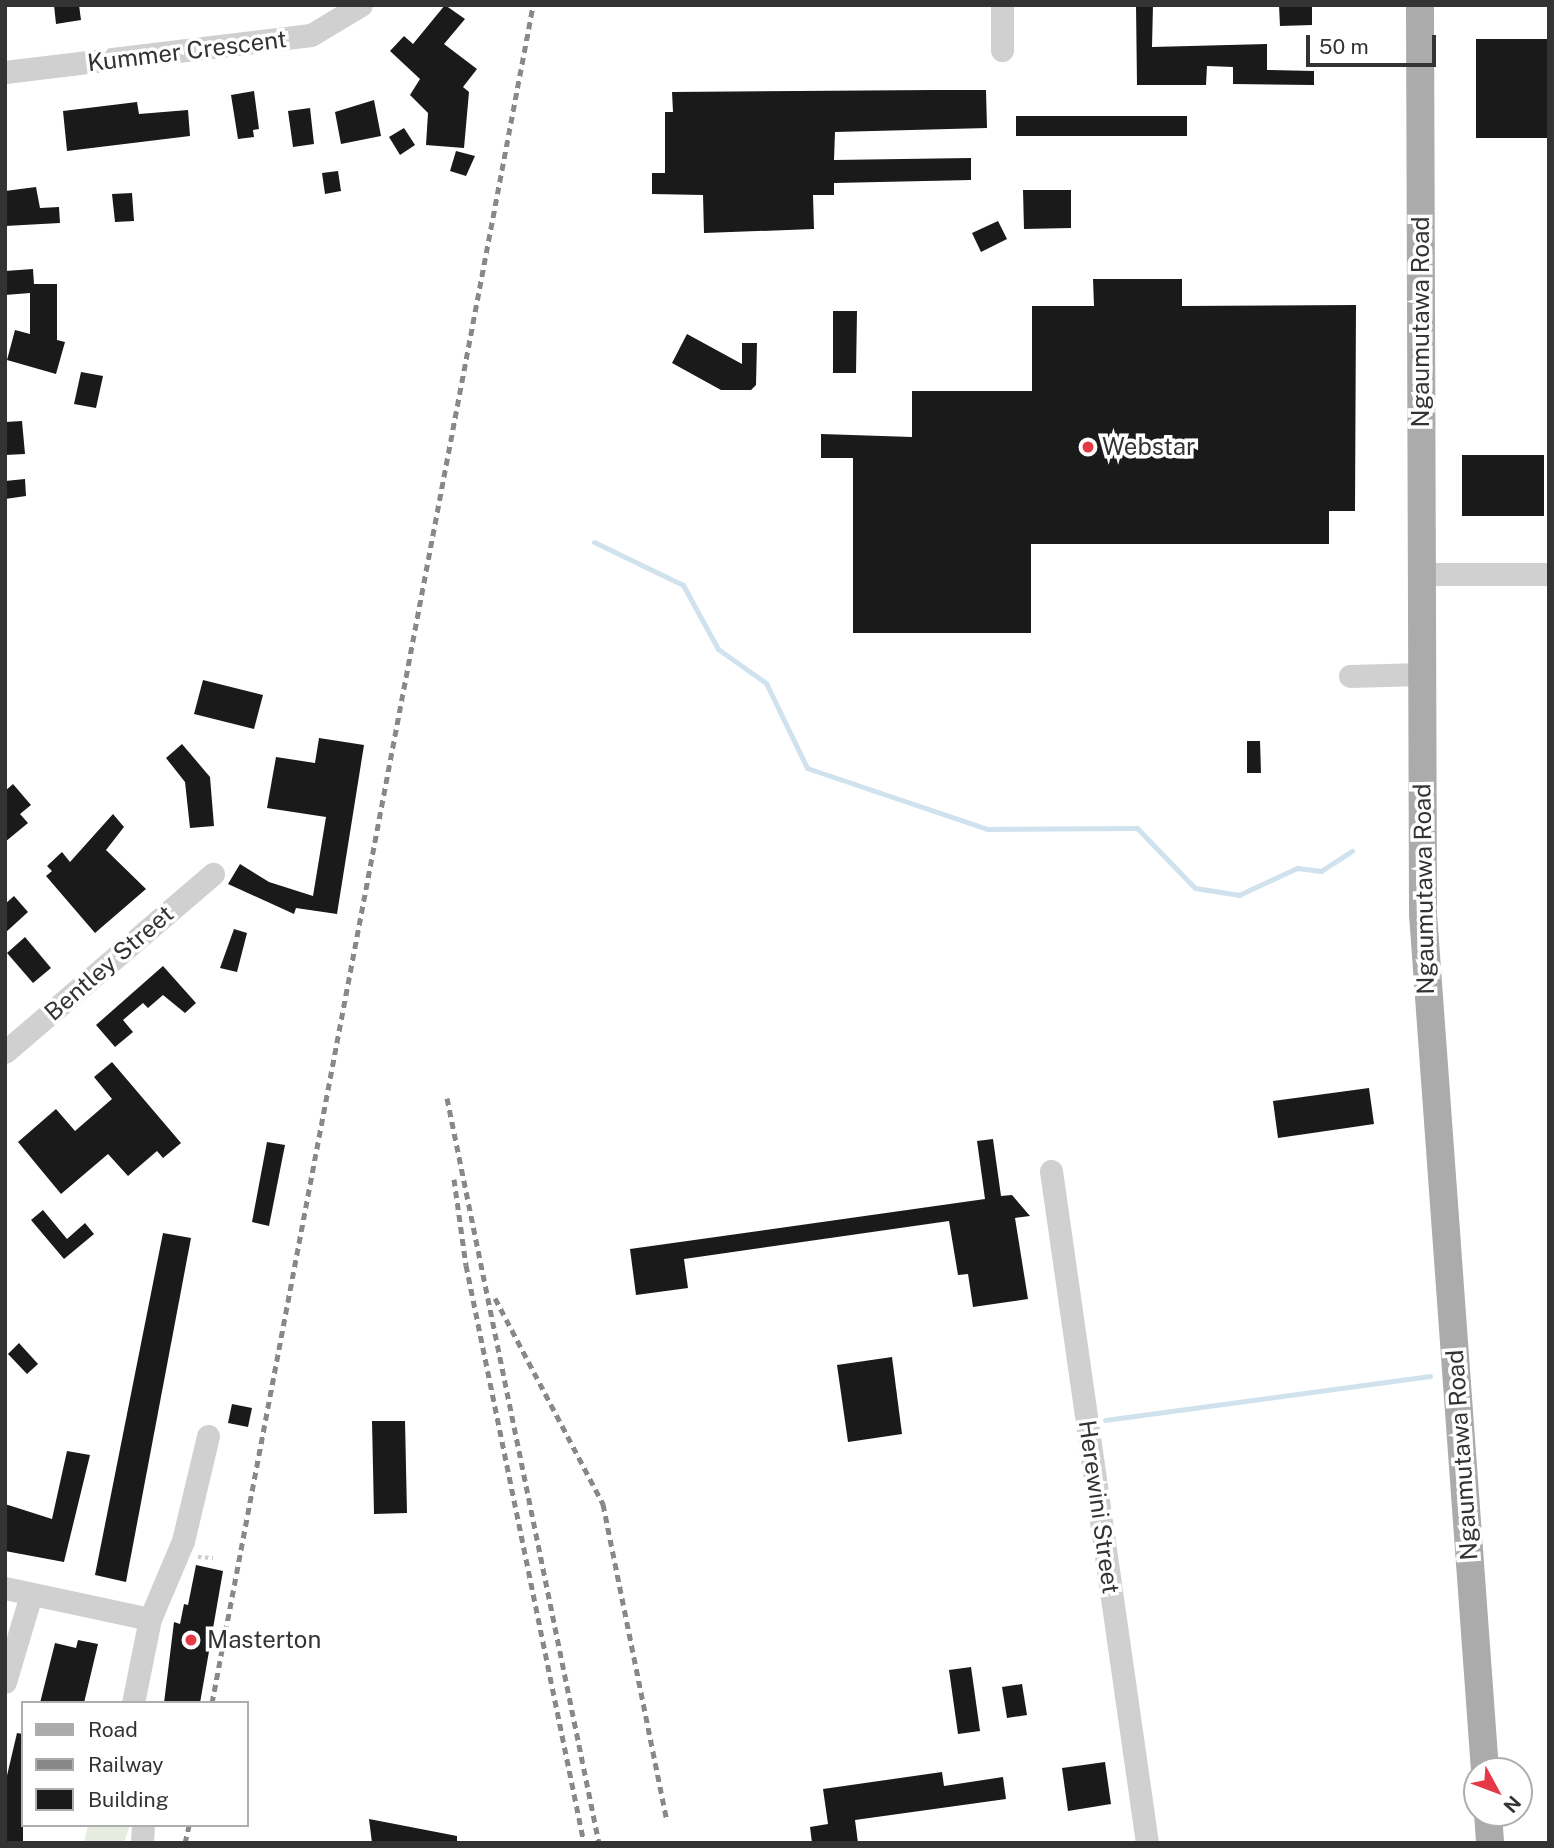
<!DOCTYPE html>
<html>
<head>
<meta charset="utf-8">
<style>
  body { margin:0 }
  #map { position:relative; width:1554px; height:1848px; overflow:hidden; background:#fff; font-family:"Public Sans",sans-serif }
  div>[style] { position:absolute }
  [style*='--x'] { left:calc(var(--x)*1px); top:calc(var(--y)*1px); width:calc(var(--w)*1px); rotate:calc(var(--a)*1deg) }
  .green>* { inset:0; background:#e6ecdf }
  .stream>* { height:5px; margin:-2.5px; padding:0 2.5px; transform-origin:2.5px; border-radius:2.5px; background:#cfe2ee }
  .building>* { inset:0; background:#1a1a1a }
  .path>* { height:3.5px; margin-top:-1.75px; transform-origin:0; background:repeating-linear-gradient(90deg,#cdcdcd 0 3.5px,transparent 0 7px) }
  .minor>* { height:23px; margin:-11.5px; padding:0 11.5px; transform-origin:11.5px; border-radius:11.5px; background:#d0d0d0 }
  .major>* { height:28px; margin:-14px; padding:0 14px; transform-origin:14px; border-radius:14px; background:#ababab }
  .rail>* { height:5px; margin-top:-2.5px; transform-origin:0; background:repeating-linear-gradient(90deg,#888 0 7px,transparent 0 12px) }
  .dots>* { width:19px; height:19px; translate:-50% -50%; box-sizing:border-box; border:4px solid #fff; border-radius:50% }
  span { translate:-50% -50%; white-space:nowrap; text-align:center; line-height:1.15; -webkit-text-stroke:7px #fff; paint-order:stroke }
  .street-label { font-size:24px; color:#333 }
  .poi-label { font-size:24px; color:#333 }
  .left { translate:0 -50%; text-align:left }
  .frame { position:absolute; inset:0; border:7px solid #333; pointer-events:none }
  .legend { position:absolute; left:21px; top:1701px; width:228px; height:126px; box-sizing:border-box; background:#fff; border:2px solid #adadad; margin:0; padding:9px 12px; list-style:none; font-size:21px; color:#333 }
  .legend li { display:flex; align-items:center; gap:14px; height:35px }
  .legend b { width:35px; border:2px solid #adadad }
  .north { position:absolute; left:1463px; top:1757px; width:70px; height:70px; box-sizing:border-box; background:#fff; border:2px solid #adadad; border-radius:50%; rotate:131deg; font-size:19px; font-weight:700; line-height:28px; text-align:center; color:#333 }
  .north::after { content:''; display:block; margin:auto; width:24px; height:32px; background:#e63946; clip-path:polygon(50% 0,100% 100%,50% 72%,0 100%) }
  .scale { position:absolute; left:1306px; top:35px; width:130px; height:32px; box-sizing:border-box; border:4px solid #333; border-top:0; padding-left:9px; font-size:21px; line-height:24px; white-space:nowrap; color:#333; -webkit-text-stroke:5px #fff; paint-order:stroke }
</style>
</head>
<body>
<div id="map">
  <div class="green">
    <div style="clip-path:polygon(88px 1825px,130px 1825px,124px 1843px,84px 1843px)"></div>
  </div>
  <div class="stream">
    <div style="--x:594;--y:542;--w:99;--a:25.8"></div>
    <div style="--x:683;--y:585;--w:73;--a:61.3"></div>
    <div style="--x:718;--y:649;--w:59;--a:35.3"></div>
    <div style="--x:766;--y:683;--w:94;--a:64.2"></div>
    <div style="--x:807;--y:768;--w:190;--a:18.7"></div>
    <div style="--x:987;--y:829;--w:150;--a:-0.4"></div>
    <div style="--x:1137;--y:828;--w:83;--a:46"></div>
    <div style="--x:1195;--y:888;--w:45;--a:9"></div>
    <div style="--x:1239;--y:895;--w:64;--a:-25"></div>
    <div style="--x:1297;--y:868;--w:24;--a:7"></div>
    <div style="--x:1321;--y:871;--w:37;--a:-33"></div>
    <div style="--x:1105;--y:1420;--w:328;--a:-7.7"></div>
  </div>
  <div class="building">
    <div style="clip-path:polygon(54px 5px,79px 5px,81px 20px,56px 24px)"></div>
    <div style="clip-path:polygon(445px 5px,465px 19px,444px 44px,477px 69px,463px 87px,469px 92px,464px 148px,426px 145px,428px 113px,410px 95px,420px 79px,390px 51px,404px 36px,413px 44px)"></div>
    <div style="clip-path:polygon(1136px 5px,1153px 5px,1152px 47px,1267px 44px,1267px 70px,1314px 71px,1314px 85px,1233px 84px,1233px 67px,1207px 66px,1206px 85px,1137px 85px)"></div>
    <div style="clip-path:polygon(1279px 5px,1312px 5px,1312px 25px,1280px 26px)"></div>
    <div style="clip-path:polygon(1476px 39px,1549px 39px,1549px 138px,1476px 138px)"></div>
    <div style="clip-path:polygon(934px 90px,986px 90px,987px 128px,835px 132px,834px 160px,971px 158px,971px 180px,834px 183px,834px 195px,813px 195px,814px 229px,704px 233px,703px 195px,652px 194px,652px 173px,665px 173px,665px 112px,673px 112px,672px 92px)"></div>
    <div style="clip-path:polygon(254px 91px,259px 129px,253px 130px,254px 137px,238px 139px,231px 95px)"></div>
    <div style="clip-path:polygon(374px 100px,381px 136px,341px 144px,335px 112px)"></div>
    <div style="clip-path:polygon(137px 102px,139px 114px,188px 110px,190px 136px,67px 151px,63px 111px)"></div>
    <div style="clip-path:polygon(310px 108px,314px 144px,293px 147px,288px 111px)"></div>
    <div style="clip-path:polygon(1016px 116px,1187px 116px,1187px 136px,1016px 136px)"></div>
    <div style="clip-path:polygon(404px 128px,415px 145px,400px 155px,389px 137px)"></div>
    <div style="clip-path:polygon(456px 151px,475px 156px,466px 176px,450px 171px)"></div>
    <div style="clip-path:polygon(338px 171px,341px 191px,325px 194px,322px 173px)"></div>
    <div style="clip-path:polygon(36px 187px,40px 208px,59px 207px,60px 223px,5px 226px,5px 191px)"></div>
    <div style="clip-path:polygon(1023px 190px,1071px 190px,1071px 228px,1024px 229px)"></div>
    <div style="clip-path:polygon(132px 193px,134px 221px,115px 222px,112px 194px)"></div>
    <div style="clip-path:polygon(998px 221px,1007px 239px,981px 252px,972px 233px)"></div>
    <div style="clip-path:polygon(33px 269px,34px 284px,57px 284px,57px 340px,65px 342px,56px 374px,7px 360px,15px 330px,30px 334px,30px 293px,5px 295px,5px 271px)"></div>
    <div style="clip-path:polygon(1093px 279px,1182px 279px,1182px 306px,1356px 305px,1355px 511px,1329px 511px,1329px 544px,1031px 544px,1031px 633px,853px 633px,853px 458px,821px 458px,821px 434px,912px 437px,912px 391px,1032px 391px,1032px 306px,1094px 306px)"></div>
    <div style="clip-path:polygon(833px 311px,857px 311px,856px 373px,833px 373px)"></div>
    <div style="clip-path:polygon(687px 334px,742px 364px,742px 343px,757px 343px,756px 385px,751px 390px,721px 390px,672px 363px)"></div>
    <div style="clip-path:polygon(81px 372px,103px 376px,96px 408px,74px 404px)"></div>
    <div style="clip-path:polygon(22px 421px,25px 454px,5px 455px,5px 422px)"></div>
    <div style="clip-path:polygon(1462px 455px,1544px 455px,1544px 516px,1462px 516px)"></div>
    <div style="clip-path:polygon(25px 479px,26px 496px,5px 499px,5px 481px)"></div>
    <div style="clip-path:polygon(203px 680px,263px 695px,254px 729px,194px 714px)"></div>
    <div style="clip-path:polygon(319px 738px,364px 745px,337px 914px,296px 908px,294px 914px,228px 884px,240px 864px,269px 882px,313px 896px,326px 817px,267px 808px,276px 757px,315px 763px)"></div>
    <div style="clip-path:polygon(1247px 741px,1260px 741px,1261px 773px,1247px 773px)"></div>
    <div style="clip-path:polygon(182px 744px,210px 777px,214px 826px,190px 828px,185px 782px,166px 758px)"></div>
    <div style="clip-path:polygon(13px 784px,31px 805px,20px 814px,28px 823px,5px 842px,5px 791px)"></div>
    <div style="clip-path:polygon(113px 814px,124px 827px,106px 850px,146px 889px,95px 933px,46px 876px,52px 871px,47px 866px,62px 852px,70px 862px)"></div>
    <div style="clip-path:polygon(14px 896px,28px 912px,5px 933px,5px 904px)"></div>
    <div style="clip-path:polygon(234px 929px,247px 933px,237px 972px,220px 968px)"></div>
    <div style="clip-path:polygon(25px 937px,51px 968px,33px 983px,7px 953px)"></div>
    <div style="clip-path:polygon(163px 966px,196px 1003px,185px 1013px,163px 995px,148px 1008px,143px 1003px,123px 1020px,133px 1032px,115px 1047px,96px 1025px)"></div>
    <div style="clip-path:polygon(112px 1062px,181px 1143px,163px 1158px,157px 1151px,128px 1176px,108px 1154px,61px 1194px,18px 1142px,56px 1109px,75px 1131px,112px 1099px,94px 1077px)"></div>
    <div style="clip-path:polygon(1369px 1088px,1374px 1124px,1278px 1138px,1273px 1101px)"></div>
    <div style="clip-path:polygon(993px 1139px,1001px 1196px,1012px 1195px,1030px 1216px,1015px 1218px,1028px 1299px,973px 1307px,968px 1274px,958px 1275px,949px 1221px,684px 1259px,688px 1288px,636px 1295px,630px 1249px,985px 1199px,977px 1141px)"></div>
    <div style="clip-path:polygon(267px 1142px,285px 1145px,269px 1226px,252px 1222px)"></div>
    <div style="clip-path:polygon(43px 1210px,67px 1239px,85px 1223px,94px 1234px,64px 1259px,31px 1220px)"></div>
    <div style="clip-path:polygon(163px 1233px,191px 1238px,126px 1582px,95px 1575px)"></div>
    <div style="clip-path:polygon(19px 1343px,38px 1364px,27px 1374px,8px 1354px)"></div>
    <div style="clip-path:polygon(892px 1357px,902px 1434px,848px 1442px,837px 1365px)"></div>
    <div style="clip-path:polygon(232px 1404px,252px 1408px,248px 1427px,228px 1423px)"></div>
    <div style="clip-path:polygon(372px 1421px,405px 1421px,407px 1513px,374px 1514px)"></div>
    <div style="clip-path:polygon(67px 1451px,90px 1455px,64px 1562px,5px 1551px,5px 1504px,52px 1519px)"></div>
    <div style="clip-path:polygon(196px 1565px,223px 1571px,200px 1703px,164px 1703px,174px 1622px,180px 1624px,184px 1604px,188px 1605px)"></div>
    <div style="clip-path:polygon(78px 1640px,98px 1644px,84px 1703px,40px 1703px,55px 1643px,76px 1648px)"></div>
    <div style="clip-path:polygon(971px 1667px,980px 1731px,958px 1734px,949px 1670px)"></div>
    <div style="clip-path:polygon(1022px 1684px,1027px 1715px,1007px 1718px,1002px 1687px)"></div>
    <div style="clip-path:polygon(17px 1733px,23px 1734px,23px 1843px,5px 1843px,5px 1784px)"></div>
    <div style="clip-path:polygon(1105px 1762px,1111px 1804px,1068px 1811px,1062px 1768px)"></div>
    <div style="clip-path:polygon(942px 1772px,944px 1786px,1003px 1777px,1006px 1799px,855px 1820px,858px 1843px,812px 1843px,810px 1827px,828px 1824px,823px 1789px)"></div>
    <div style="clip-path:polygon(369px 1819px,457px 1836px,457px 1843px,372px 1843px)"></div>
  </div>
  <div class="path">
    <div style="--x:198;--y:1557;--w:15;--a:4"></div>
  </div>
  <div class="minor">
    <div style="--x:1002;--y:50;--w:45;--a:-90"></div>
    <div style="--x:5;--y:72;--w:308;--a:-6.9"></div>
    <div style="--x:311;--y:35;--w:58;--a:-31"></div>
    <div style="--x:1421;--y:574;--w:128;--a:0"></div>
    <div style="--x:1350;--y:676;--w:72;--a:-1.6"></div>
    <div style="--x:5;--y:1052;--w:274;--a:-40.6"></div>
    <div style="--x:1051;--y:1171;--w:679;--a:81.87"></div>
    <div style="--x:5;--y:1588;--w:148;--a:12.1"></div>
    <div style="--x:5;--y:1682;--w:91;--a:-73.4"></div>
    <div style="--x:133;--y:1703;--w:86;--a:-78.6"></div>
    <div style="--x:150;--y:1619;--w:85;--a:-67.1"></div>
    <div style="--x:183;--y:1541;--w:108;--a:-76.6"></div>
    <div style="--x:142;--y:1843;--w:18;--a:-87"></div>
  </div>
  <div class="major">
    <div style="--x:1420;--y:5;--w:909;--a:89.81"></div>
    <div style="--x:1423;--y:914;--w:859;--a:85.86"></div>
    <div style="--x:1488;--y:1813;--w:30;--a:86"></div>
  </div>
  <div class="rail">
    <div style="--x:447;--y:1098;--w:760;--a:78.47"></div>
    <div style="--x:454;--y:1179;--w:87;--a:82.1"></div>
    <div style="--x:466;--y:1265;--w:590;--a:78.46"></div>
    <div style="--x:495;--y:1298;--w:233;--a:62.3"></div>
    <div style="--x:603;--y:1504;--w:323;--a:78.6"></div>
    <div style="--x:212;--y:1703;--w:1728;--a:-79.29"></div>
    <div style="--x:185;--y:1843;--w:18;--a:-77"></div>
  </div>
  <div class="dots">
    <div style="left:1088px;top:447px;background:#e63946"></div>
    <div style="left:191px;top:1640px;background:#e63946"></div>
  </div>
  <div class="street-label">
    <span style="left:187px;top:51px;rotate:-7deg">Kummer Crescent</span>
    <span style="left:1421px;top:322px;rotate:-90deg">Ngaumutawa Road</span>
    <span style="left:1424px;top:889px;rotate:-91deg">Ngaumutawa Road</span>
    <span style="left:109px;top:963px;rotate:-41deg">Bentley Street</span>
    <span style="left:1462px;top:1455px;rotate:-94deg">Ngaumutawa Road</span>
    <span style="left:1099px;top:1507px;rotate:82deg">Herewini Street</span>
  </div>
  <div class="poi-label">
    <span class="left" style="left:1102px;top:447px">Webstar</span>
    <span class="left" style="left:207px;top:1640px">Masterton</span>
  </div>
  <div class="frame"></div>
  <ul class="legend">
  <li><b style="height:9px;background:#ababab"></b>Road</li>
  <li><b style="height:9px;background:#888"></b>Railway</li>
  <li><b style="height:19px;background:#1a1a1a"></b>Building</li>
  </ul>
  <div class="north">N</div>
  <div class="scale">50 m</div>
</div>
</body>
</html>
